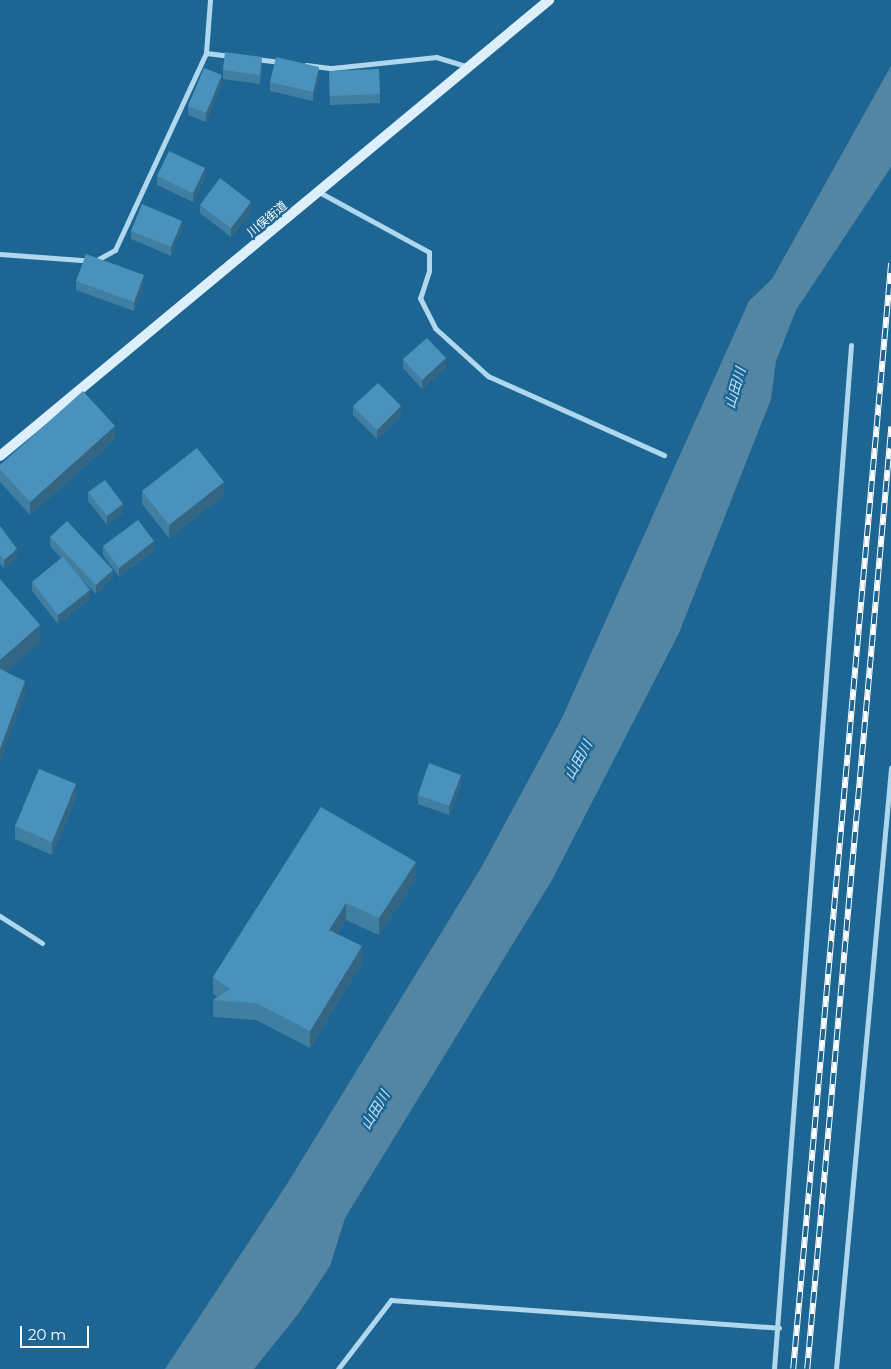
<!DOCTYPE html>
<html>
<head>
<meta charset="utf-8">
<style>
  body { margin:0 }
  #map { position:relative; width:891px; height:1369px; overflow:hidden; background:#1d6693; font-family:Montserrat,"Noto Sans JP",sans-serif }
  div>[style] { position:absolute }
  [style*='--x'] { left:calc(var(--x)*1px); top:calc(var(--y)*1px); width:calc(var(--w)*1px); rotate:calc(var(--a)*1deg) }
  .water>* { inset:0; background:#5486a4 }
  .minor>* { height:5px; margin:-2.5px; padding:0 2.5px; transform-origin:2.5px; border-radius:2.5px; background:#afd7ee }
  .secondary>* { height:10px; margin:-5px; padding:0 5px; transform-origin:5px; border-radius:5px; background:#dceffa }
  .rail>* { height:5.5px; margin-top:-2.75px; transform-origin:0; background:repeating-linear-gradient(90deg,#1d6693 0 11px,#fff 0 22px); box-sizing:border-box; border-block:1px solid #fff }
  .wall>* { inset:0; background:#407ea2 }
  .shaded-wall>* { inset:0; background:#346684 }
  .building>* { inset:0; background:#4a92bc }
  span { translate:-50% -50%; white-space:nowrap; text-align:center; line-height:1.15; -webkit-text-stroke:4.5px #1d6693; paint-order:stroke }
  .street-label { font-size:12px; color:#fff }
  .water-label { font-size:14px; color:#bee2f6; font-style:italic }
  .scale { position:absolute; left:20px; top:1326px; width:69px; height:22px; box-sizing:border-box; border:2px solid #fff; border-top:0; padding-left:6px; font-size:15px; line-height:18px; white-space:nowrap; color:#fff; -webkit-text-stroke:4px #1d6693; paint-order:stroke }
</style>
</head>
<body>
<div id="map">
  <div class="water">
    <div style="clip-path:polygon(891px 66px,891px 167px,796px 310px,776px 361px,771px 399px,679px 633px,552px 880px,345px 1218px,330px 1266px,299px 1313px,254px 1369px,165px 1369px,287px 1184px,481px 868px,562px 718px,749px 301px,772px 279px)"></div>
  </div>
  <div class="minor">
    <div style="--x:206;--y:53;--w:25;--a:7"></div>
    <div style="--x:256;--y:59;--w:24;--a:7"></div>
    <div style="--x:306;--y:65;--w:26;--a:7"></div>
    <div style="--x:332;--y:68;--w:105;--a:-6"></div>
    <div style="--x:436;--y:57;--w:34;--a:17"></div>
    <div style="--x:319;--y:192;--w:125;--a:28.6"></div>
    <div style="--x:429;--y:252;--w:19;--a:90"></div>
    <div style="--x:429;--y:271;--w:28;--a:108"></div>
    <div style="--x:420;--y:298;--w:34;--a:63"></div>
    <div style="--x:435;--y:328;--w:72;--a:42.2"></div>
    <div style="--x:488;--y:376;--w:193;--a:24.2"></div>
    <div style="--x:0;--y:254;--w:95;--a:4.2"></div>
    <div style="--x:95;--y:261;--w:23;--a:-29"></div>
    <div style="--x:115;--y:250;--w:217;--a:-65.2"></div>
    <div style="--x:206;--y:53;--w:53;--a:-85.7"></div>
    <div style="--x:0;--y:916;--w:50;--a:32.7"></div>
    <div style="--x:338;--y:1369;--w:87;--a:-52.5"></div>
    <div style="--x:391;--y:1300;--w:389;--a:4.1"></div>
    <div style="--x:774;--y:1369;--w:1027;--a:-85.7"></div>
    <div style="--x:836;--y:1369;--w:604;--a:-84.77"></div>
  </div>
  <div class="secondary">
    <div style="--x:0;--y:456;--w:714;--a:-39.71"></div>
  </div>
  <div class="rail">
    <div style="--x:793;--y:1369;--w:1110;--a:-84.94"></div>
    <div style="--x:807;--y:1369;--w:946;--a:-84.9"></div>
  </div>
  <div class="wall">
    <div style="clip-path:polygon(262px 66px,260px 84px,223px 79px,223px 70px)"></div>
    <div style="clip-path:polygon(319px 76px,313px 101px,270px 91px,270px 82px)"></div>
    <div style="clip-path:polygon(329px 80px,380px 94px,380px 103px,330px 105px)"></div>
    <div style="clip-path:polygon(222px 84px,206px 122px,188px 115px,188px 106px)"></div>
    <div style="clip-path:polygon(157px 176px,205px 177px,193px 202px,157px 185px)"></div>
    <div style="clip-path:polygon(200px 205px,251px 211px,231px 237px,200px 213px)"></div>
    <div style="clip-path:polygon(182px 229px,171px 256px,131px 239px,131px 231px)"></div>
    <div style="clip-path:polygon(76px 281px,144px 284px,134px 311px,76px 290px)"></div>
    <div style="clip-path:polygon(403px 359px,446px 367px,422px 389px,403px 368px)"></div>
    <div style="clip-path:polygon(353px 406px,401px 415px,377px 439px,353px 415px)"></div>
    <div style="clip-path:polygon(115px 439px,30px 515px,0 482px,0 465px)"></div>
    <div style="clip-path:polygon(142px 491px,224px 495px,169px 538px,142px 504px)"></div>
    <div style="clip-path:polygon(88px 492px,123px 513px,107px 525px,88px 501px)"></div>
    <div style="clip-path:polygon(0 526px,17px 558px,4px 568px,0 564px)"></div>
    <div style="clip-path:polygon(50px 537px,113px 578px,96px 594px,77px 575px,90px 599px,58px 624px,32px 591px,32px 582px,61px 558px,50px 546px)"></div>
    <div style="clip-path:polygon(103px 546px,154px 550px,119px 577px,103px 555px)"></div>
    <div style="clip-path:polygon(461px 784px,449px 815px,418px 804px,418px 795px)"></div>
    <div style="clip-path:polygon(76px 797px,52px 855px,15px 839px,15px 826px)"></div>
    <div style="clip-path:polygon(321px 807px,416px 879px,379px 935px,346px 920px,337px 934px,362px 963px,310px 1048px,256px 1020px,213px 1017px,213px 1000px,217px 997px,213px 994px,213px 977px)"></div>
  </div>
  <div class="shaded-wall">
    <div style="clip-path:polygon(262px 57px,262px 66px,260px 84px,260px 75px)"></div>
    <div style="clip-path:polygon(319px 67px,319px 76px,313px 101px,313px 92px)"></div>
    <div style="clip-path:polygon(222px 75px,222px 84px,206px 122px,206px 113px)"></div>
    <div style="clip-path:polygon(205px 168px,205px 177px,193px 202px,193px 193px)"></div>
    <div style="clip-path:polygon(251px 202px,251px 211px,231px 237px,231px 228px)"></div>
    <div style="clip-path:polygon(182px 221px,182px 229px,171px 256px,171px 247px)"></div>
    <div style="clip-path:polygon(144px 275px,144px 284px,134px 311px,134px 302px)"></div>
    <div style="clip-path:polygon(446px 358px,446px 367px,422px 389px,422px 380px)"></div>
    <div style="clip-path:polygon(401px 406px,401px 415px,377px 439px,377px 430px)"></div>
    <div style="clip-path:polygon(115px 426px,115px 439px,30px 515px,30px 502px)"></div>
    <div style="clip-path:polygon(224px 482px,224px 495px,169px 538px,169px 525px)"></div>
    <div style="clip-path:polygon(123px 504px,123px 513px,107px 525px,107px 516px)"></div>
    <div style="clip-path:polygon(154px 541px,154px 550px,119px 577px,119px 568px)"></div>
    <div style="clip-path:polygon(17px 549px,17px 558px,4px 568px,4px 560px)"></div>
    <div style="clip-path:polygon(113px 570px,113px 578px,96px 594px,96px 585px)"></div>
    <div style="clip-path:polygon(90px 590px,90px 599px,58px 624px,58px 615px)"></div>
    <div style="clip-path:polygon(40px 625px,40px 642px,0 677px,0 660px)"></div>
    <div style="clip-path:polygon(25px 681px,25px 694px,0 762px,0 749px)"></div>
    <div style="clip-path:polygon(461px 775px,461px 784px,449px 815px,449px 806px)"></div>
    <div style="clip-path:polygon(76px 784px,76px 797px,52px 855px,52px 842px)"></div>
    <div style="clip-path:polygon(416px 862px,416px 879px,379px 935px,379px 918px)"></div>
    <div style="clip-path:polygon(346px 903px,346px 920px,329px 947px,329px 930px)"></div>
    <div style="clip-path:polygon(362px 946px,362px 963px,310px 1048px,310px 1031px)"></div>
  </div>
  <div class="building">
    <div style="clip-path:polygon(225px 52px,262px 57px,260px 75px,223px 70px)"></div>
    <div style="clip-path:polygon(276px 57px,319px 67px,313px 92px,270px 82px)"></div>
    <div style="clip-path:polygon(204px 68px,222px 75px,206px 113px,188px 106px)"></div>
    <div style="clip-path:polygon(379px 69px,380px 94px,330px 96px,329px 71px)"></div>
    <div style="clip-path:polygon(169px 151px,205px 168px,193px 193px,157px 176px)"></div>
    <div style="clip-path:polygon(220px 178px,251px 202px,231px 228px,200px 205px)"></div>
    <div style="clip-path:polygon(142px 204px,182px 221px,171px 247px,131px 231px)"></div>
    <div style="clip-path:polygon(86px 254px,144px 275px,134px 302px,76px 281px)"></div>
    <div style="clip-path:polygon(427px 338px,446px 358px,422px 380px,403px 359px)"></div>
    <div style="clip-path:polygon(378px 383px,401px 406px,377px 430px,353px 406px)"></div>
    <div style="clip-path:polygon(83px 391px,115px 426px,30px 502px,0 469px,0 465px)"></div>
    <div style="clip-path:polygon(197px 448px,224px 482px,169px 525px,142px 491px)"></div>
    <div style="clip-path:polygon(105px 480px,123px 504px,107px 516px,88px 492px)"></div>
    <div style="clip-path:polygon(138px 520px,154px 541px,119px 568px,103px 546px)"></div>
    <div style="clip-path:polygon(67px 521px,113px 570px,96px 585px,50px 537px)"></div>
    <div style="clip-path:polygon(0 526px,17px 549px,4px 560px,0 555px)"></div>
    <div style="clip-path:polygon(63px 557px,90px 590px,58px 615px,32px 582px)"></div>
    <div style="clip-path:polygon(0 579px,40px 625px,0 660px)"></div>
    <div style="clip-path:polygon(0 669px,25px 681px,0 749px)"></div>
    <div style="clip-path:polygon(429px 763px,461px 775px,449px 806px,418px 795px)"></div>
    <div style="clip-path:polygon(39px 769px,76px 784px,52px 842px,15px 826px)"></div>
    <div style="clip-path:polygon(321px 807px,416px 862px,379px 918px,346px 903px,329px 930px,362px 946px,310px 1031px,256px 1003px,213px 1000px,230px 989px,213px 977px)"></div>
  </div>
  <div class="street-label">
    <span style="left:267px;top:219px;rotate:-40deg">川俣街道</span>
  </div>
  <div class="water-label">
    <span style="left:735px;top:388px;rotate:-74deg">山田川</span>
    <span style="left:578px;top:760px;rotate:-61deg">山田川</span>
    <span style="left:375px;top:1110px;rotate:-59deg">山田川</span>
  </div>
  <div class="scale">20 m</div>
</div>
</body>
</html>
